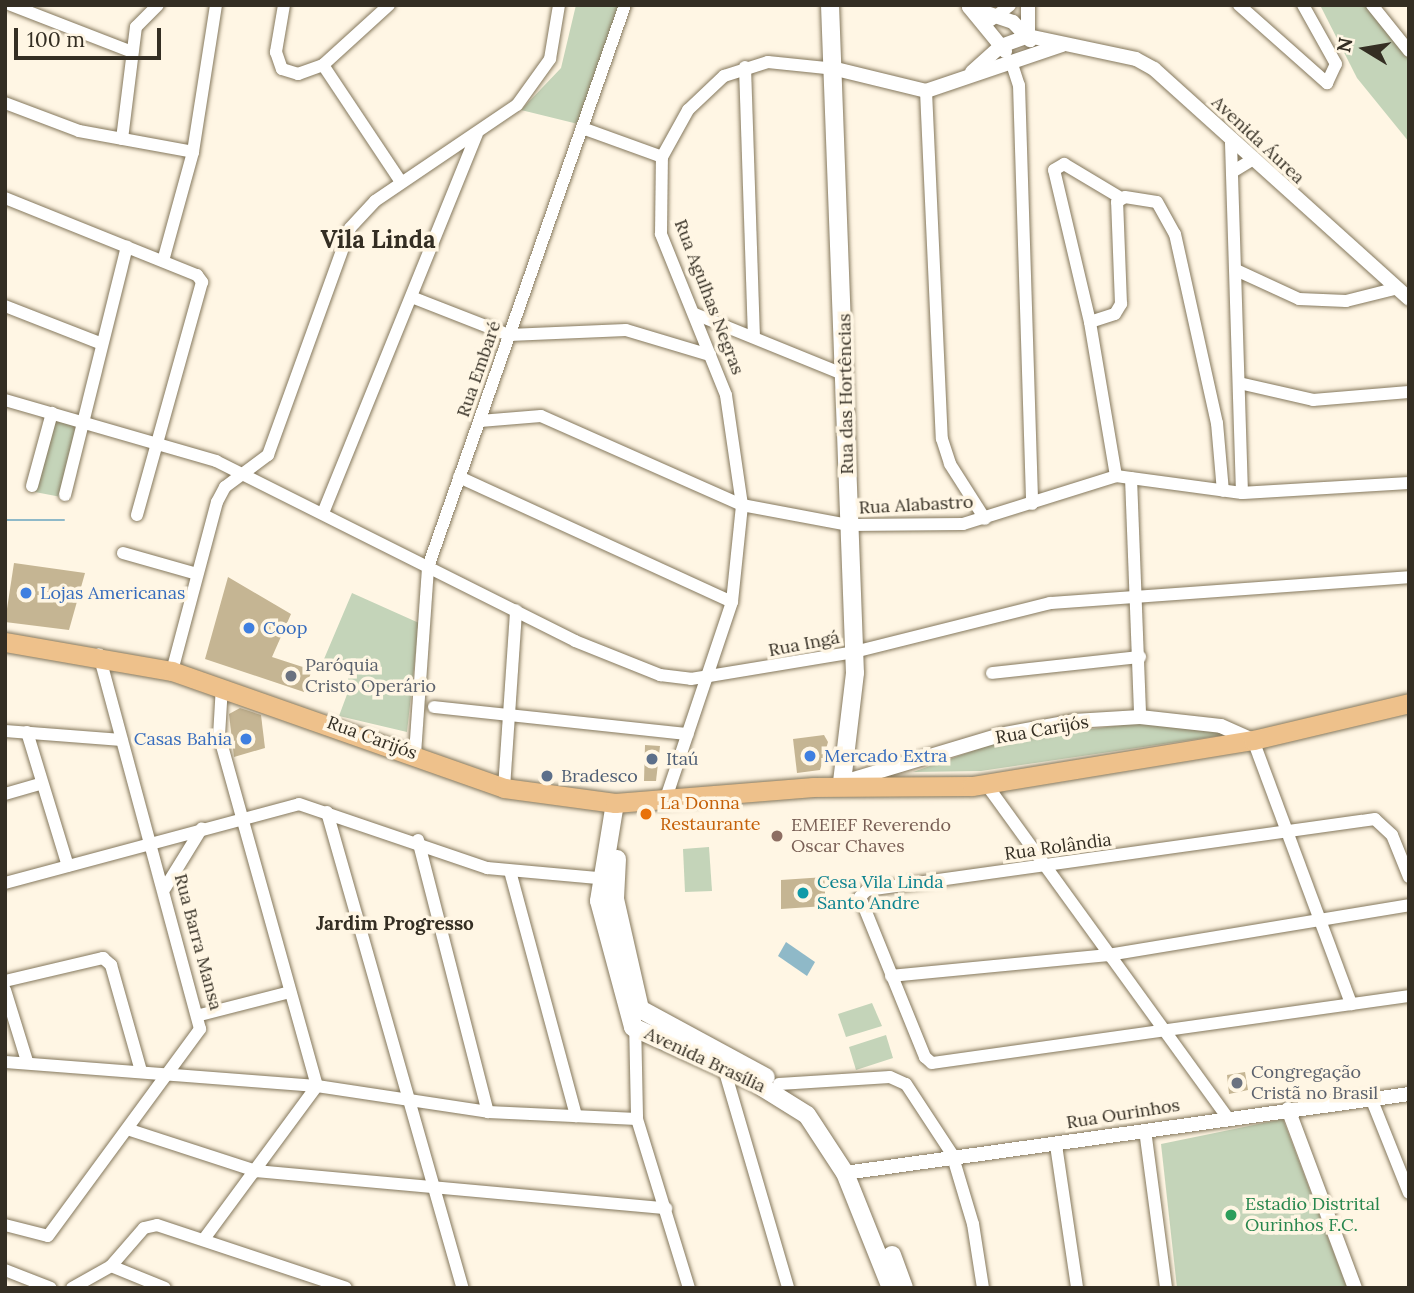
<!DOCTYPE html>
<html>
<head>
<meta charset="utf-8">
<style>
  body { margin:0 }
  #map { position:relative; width:1414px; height:1293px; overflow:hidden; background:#fff6e4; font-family:Lora,serif }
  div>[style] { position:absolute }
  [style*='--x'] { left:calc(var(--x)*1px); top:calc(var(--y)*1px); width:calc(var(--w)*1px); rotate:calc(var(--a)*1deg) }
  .green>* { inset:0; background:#c4d4b9 }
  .water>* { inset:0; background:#8fb9c8 }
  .stream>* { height:2.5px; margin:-1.25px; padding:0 1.25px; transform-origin:1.25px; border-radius:1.25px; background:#8fb9c8 }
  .building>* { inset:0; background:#c5b593 }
  .roads { filter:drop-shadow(0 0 2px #85785d) drop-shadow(0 0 2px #85785d) }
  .minor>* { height:12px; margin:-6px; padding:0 6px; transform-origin:6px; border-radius:6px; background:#fff }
  .tertiary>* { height:14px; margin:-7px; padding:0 7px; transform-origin:7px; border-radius:7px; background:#fff }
  .secondary>* { height:18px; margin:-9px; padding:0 9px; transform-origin:9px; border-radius:9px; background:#fff }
  .primary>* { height:19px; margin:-9.5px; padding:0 9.5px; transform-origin:9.5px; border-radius:9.5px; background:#eec18b }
  .dots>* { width:19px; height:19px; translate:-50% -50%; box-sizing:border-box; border:4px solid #fff6e4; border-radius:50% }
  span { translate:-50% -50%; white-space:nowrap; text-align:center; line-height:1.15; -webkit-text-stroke:7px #fff6e4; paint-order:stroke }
  .street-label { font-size:18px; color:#342e23 }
  .shop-label { font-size:18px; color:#366cbe }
  .left { translate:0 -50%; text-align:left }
  .right { translate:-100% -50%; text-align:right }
  .worship-label { font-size:18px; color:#5b616d }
  .service-label { font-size:18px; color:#4e5e75 }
  .food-label { font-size:18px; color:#c56008 }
  .education-label { font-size:18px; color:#785e54 }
  .culture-label { font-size:18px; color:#0d838f }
  .leisure-label { font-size:18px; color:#27864d }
  .neighbourhood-label { font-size:19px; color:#342e23; font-weight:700 }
  .district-label { font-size:24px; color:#342e23; font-weight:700 }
  .frame { position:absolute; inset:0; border:7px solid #342e23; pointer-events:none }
  .north { position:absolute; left:1330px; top:14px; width:70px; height:70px; -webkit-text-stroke:5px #fff6e4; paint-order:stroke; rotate:281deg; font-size:19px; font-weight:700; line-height:28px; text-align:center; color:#342e23 }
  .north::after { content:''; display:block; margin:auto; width:24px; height:32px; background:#342e23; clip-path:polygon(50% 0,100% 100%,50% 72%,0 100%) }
  .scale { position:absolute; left:14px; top:28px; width:147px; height:32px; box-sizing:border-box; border:4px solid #342e23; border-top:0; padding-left:9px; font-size:21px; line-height:24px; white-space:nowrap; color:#342e23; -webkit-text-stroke:5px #fff6e4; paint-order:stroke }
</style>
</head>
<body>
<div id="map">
  <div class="green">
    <div style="clip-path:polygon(576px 5px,620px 5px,578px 124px,521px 110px,561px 68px)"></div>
    <div style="clip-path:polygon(1320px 5px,1368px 5px,1409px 58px,1409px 142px,1357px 78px)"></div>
    <div style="clip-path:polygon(55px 420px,77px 426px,61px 497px,35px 492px)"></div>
    <div style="clip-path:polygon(352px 593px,419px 623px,407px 732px,339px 716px,349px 689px,347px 668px,324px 659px)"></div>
    <div style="clip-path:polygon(1146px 722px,1231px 734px,981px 771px,913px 772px,1004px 740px)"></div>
    <div style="clip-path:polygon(709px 847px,712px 891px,685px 892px,683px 849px)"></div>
    <div style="clip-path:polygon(872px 1003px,882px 1026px,846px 1037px,838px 1014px)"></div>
    <div style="clip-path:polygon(886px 1035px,893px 1058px,856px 1070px,849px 1047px)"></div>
    <div style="clip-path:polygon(1283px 1119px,1347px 1288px,1177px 1288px,1161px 1144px)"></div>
  </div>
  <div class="water">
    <div style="clip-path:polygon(786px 942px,815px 962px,807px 976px,778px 956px)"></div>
  </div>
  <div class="stream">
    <div style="--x:5;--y:520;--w:59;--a:0"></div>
  </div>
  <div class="building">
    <div style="clip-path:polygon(14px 563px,85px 573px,69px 630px,5px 622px)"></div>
    <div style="clip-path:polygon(228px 577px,291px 614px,272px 657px,312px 670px,304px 692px,205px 659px)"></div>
    <div style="clip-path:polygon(240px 708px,261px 715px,265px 748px,234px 757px,229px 714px)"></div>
    <div style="clip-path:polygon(824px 735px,828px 742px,820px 770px,797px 773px,793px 739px)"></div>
    <div style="clip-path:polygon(645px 745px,660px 746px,656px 781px,644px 781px)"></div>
    <div style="clip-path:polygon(825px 877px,825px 906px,781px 909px,781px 880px)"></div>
    <div style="clip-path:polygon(1245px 1072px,1248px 1090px,1229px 1094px,1227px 1075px)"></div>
  </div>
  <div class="roads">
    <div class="minor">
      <div style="--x:11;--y:5;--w:130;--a:21.2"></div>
      <div style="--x:284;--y:5;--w:48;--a:99.7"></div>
      <div style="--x:276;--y:52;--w:18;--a:71"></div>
      <div style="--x:282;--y:69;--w:17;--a:17"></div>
      <div style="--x:298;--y:74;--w:27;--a:-20"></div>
      <div style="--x:323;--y:65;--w:89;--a:-42.3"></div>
      <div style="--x:1239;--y:5;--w:118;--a:41.6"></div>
      <div style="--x:1327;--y:83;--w:21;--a:-65"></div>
      <div style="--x:1336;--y:64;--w:68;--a:-119.2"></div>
      <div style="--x:1372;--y:5;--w:59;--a:51.2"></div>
      <div style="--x:991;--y:20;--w:24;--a:-38"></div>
      <div style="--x:1011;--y:61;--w:25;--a:72"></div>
      <div style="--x:1019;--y:85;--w:419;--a:88.2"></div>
      <div style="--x:323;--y:65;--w:141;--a:56.3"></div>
      <div style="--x:745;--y:67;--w:267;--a:88.1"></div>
      <div style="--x:926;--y:91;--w:348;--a:87.4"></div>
      <div style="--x:942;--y:439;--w:26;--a:72"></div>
      <div style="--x:950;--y:464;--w:65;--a:57.5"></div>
      <div style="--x:5;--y:103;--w:79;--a:20.7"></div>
      <div style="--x:79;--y:131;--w:116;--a:10.4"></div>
      <div style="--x:582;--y:128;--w:85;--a:19.9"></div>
      <div style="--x:122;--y:139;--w:113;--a:-82.9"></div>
      <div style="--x:136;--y:27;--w:31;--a:-45"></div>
      <div style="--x:1231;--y:143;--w:350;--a:88.2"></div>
      <div style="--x:1232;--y:172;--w:21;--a:-31"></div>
      <div style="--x:5;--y:198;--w:207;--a:21.9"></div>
      <div style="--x:197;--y:275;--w:9;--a:54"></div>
      <div style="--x:202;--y:282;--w:242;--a:105.6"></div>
      <div style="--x:163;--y:261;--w:113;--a:-74.6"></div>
      <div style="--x:193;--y:152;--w:149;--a:-81.1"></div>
      <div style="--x:1236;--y:270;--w:69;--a:24.7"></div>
      <div style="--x:1299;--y:299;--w:47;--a:2.4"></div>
      <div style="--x:1346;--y:301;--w:49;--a:-14"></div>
      <div style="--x:414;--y:298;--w:102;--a:21.3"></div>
      <div style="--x:509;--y:335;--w:117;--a:-2.4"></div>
      <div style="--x:626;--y:330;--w:88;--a:16.6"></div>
      <div style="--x:5;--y:306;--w:102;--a:21.3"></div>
      <div style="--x:695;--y:314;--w:160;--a:22.1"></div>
      <div style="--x:1090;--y:322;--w:26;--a:-18"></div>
      <div style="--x:1115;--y:314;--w:12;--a:-59"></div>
      <div style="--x:1121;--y:304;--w:102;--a:-92.2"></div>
      <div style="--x:1117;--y:202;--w:9;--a:-32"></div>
      <div style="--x:1125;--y:197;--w:32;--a:9"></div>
      <div style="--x:1157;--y:202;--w:37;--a:61"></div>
      <div style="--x:1175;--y:234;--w:194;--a:77.5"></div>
      <div style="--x:1217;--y:423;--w:68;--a:85"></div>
      <div style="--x:1239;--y:383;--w:76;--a:12.9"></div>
      <div style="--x:1313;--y:400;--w:96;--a:-4.8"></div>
      <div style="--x:5;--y:400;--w:220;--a:16.1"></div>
      <div style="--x:216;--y:461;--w:402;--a:26.6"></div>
      <div style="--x:575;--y:641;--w:92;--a:21.8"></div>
      <div style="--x:660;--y:675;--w:31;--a:7"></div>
      <div style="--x:691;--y:679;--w:165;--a:-9.4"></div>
      <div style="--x:854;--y:652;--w:202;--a:-14"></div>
      <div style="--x:1050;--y:603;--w:360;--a:-4.1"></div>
      <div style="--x:480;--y:421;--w:61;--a:-4.7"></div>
      <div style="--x:541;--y:416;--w:220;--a:23.9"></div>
      <div style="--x:742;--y:505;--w:109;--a:10.6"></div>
      <div style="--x:849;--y:525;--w:114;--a:-0.5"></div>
      <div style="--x:963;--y:524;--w:160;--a:-17.4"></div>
      <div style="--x:1116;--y:476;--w:127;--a:7.7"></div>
      <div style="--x:1242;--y:493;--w:167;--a:-3.4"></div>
      <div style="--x:1116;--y:476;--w:156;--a:-99.6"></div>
      <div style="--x:1090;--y:322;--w:156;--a:-103.3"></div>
      <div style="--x:1054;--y:170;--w:12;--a:-31"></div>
      <div style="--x:1064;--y:164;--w:66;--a:30.8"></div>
      <div style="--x:459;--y:477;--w:300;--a:24.6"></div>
      <div style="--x:1131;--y:478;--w:239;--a:87.8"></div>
      <div style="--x:32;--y:486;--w:76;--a:-74.7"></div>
      <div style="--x:65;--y:495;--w:256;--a:-76"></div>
      <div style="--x:323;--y:513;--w:409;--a:-67.9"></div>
      <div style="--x:123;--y:553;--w:77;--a:15.8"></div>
      <div style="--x:172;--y:671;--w:175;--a:-75.1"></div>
      <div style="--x:217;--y:502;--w:17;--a:-62"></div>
      <div style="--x:225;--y:487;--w:54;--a:-36.7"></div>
      <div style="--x:268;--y:455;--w:241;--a:-70.1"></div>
      <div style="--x:350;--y:228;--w:37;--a:-47"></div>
      <div style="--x:375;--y:201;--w:171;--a:-34.1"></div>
      <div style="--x:517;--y:105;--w:57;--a:-54.3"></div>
      <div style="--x:550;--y:59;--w:55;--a:-80.5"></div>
      <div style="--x:992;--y:673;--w:149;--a:-6.2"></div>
      <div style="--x:434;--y:707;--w:255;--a:6.1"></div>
      <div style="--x:5;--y:731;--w:117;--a:4.4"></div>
      <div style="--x:27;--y:732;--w:140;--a:73"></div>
      <div style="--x:1253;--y:740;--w:282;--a:69.6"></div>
      <div style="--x:415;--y:754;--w:187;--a:-86"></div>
      <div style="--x:428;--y:567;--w:596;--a:-70.68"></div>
      <div style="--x:986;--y:784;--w:412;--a:54.1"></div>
      <div style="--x:504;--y:788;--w:178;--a:-86.1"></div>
      <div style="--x:5;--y:794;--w:37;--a:-16"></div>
      <div style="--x:666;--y:798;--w:207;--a:-71.4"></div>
      <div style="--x:732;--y:602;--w:98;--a:-84.1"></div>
      <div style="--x:742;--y:505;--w:111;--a:-98.3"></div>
      <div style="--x:726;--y:395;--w:174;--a:-112"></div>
      <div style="--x:661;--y:234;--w:77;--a:-89.3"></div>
      <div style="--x:662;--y:157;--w:54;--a:-61"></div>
      <div style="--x:688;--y:110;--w:50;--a:-43.4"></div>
      <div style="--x:724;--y:76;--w:46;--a:-17.7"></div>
      <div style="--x:768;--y:62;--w:68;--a:5.9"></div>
      <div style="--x:327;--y:812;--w:495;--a:74.1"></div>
      <div style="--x:418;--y:840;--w:281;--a:75.6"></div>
      <div style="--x:510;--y:871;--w:254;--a:74.9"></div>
      <div style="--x:1409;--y:877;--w:45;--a:-112"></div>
      <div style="--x:1392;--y:835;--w:23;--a:-137"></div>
      <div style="--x:1375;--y:819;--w:513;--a:172.04"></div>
      <div style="--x:867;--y:890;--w:10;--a:135"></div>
      <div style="--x:860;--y:897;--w:173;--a:67.9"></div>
      <div style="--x:925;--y:1057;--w:9;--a:41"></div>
      <div style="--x:932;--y:1063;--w:482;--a:-8"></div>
      <div style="--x:5;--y:883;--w:304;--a:-15"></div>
      <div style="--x:299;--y:804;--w:199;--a:18.8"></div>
      <div style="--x:487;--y:868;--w:122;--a:5.2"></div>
      <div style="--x:165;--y:888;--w:70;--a:-58.3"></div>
      <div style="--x:891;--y:976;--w:218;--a:-5.5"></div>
      <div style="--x:1108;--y:955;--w:305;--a:-9.4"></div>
      <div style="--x:5;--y:981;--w:101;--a:-13.2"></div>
      <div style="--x:103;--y:958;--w:11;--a:41"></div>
      <div style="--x:111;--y:965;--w:110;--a:74.2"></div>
      <div style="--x:5;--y:990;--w:74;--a:72.8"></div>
      <div style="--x:200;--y:1015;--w:93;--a:-14.3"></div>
      <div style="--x:635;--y:1020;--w:99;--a:88.8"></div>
      <div style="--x:637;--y:1119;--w:177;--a:72.9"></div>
      <div style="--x:5;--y:1062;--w:313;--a:4.4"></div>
      <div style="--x:317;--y:1086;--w:173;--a:8.6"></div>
      <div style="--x:488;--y:1112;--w:149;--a:2.7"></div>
      <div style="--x:723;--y:1065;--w:232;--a:73.7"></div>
      <div style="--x:779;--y:1084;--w:111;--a:-3.6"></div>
      <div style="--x:890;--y:1077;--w:17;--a:24"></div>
      <div style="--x:906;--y:1084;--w:84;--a:56.7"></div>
      <div style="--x:952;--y:1154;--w:73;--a:73.3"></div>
      <div style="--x:973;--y:1224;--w:65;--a:81.1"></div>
      <div style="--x:1371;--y:1098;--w:102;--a:68.2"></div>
      <div style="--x:130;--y:1130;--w:133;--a:18"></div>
      <div style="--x:256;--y:1171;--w:412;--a:5.2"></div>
      <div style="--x:1145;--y:1130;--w:159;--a:82.4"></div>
      <div style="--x:1056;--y:1145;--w:145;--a:81.6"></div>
      <div style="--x:5;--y:1225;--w:44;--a:14.3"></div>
      <div style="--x:48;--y:1236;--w:257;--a:-53.7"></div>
      <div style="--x:200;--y:1029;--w:388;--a:-105.1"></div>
      <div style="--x:204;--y:1239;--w:190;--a:-53.6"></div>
      <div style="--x:317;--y:1086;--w:363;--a:-105.6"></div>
      <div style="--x:219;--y:736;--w:50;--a:-86.6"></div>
      <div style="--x:111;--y:1266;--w:58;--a:22.2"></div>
      <div style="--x:5;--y:1270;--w:49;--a:21.4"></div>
      <div style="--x:72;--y:1288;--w:45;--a:-29.4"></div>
      <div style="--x:111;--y:1266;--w:50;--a:-49"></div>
      <div style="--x:144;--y:1228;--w:13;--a:-13"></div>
      <div style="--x:157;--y:1225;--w:199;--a:18.4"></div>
    </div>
    <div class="tertiary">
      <div style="--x:1028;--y:5;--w:31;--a:90"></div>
      <div style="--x:969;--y:7;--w:46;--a:18.8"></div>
      <div style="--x:1013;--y:22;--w:25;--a:47"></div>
      <div style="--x:969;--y:7;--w:57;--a:50.7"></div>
      <div style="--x:836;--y:69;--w:93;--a:13.7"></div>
      <div style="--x:926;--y:91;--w:144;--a:-18.7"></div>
      <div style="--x:972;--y:72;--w:39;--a:-42"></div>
      <div style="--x:1001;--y:46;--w:29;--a:-20"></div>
      <div style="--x:1028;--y:36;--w:110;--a:12"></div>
      <div style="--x:1136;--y:59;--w:21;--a:29"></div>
      <div style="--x:1154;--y:69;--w:343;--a:42"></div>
      <div style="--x:847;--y:781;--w:160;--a:-16.7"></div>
      <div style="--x:1000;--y:735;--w:75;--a:-10.7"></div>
      <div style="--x:1074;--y:721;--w:66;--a:-3.5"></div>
      <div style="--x:1140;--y:717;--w:81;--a:6.3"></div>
      <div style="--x:1221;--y:726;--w:35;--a:24"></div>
      <div style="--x:1288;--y:1109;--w:191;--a:69.5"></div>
      <div style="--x:845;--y:1173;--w:570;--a:-7.97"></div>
    </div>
    <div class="secondary">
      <div style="--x:830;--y:5;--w:668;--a:87.86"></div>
      <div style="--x:855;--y:673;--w:110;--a:96.8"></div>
      <div style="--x:615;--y:803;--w:99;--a:99.3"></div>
      <div style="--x:599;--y:901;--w:131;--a:74.9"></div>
      <div style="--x:633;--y:1027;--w:133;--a:24.4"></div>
      <div style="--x:754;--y:1082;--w:62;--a:31.9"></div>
      <div style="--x:807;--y:1115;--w:69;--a:56.8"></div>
      <div style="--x:845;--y:1173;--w:124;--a:68.2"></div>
      <div style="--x:617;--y:859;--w:40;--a:92.9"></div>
      <div style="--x:615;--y:899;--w:113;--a:77.2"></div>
      <div style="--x:640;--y:1009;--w:143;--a:28.4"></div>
      <div style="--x:892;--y:1255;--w:35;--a:70"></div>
    </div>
    <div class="primary">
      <div style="--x:5;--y:642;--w:169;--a:9.9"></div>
      <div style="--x:172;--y:671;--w:352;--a:19.4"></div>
      <div style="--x:504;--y:788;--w:112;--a:7.7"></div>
      <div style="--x:615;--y:803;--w:199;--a:-4.6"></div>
      <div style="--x:813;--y:787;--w:159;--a:-0.4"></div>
      <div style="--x:972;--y:786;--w:285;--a:-9.3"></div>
      <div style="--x:1253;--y:740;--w:160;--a:-13.3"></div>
    </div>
  </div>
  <div class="dots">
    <div style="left:26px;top:593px;background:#3f7fe0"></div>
    <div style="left:249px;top:628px;background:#3f7fe0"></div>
    <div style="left:291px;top:676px;background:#6b7280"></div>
    <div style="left:246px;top:739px;background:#3f7fe0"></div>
    <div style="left:810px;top:756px;background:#3f7fe0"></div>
    <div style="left:652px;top:759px;background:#5c6f8a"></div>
    <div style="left:547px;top:776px;background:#5c6f8a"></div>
    <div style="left:646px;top:814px;background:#e8710a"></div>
    <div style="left:777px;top:836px;background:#8d6e63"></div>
    <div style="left:803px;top:893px;background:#0f9aa8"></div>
    <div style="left:1237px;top:1083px;background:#6b7280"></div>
    <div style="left:1231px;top:1215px;background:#2e9e5b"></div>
  </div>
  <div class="street-label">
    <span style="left:1258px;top:140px;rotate:43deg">Avenida Áurea</span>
    <span style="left:709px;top:297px;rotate:69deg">Rua Agulhas Negras</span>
    <span style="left:479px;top:369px;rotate:-71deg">Rua Embaré</span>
    <span style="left:846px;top:394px;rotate:-91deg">Rua das Hortências</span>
    <span style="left:916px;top:505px;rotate:-3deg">Rua Alabastro</span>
    <span style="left:804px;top:644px;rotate:-11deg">Rua Ingá</span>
    <span style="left:1042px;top:730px;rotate:-10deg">Rua Carijós</span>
    <span style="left:372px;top:738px;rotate:20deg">Rua Carijós</span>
    <span style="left:1058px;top:847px;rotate:-8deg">Rua Rolândia</span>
    <span style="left:198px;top:942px;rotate:75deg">Rua Barra Mansa</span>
    <span style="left:705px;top:1060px;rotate:25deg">Avenida Brasília</span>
    <span style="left:1123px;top:1114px;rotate:-9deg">Rua Ourinhos</span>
  </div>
  <div class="shop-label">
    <span class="left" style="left:40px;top:593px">Lojas Americanas</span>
    <span class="left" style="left:263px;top:628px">Coop</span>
    <span class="right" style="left:232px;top:739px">Casas Bahia</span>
    <span class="left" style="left:824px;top:756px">Mercado Extra</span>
  </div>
  <div class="worship-label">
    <span class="left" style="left:305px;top:676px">Paróquia<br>Cristo Operário</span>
    <span class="left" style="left:1251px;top:1083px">Congregação<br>Cristã no Brasil</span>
  </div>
  <div class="service-label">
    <span class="left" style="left:666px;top:759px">Itaú</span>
    <span class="left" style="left:561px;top:776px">Bradesco</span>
  </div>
  <div class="food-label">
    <span class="left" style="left:660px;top:814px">La Donna<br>Restaurante</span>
  </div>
  <div class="education-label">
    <span class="left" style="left:791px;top:836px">EMEIEF Reverendo<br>Oscar Chaves</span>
  </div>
  <div class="culture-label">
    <span class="left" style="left:817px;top:893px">Cesa Vila Linda<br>Santo Andre</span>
  </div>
  <div class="leisure-label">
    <span class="left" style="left:1245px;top:1215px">Estadio Distrital<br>Ourinhos F.C.</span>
  </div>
  <div class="neighbourhood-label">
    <span style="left:395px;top:924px">Jardim Progresso</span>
  </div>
  <div class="district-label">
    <span style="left:378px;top:240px">Vila Linda</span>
  </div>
  <div class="frame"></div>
  <div class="north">N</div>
  <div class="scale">100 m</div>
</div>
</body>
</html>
